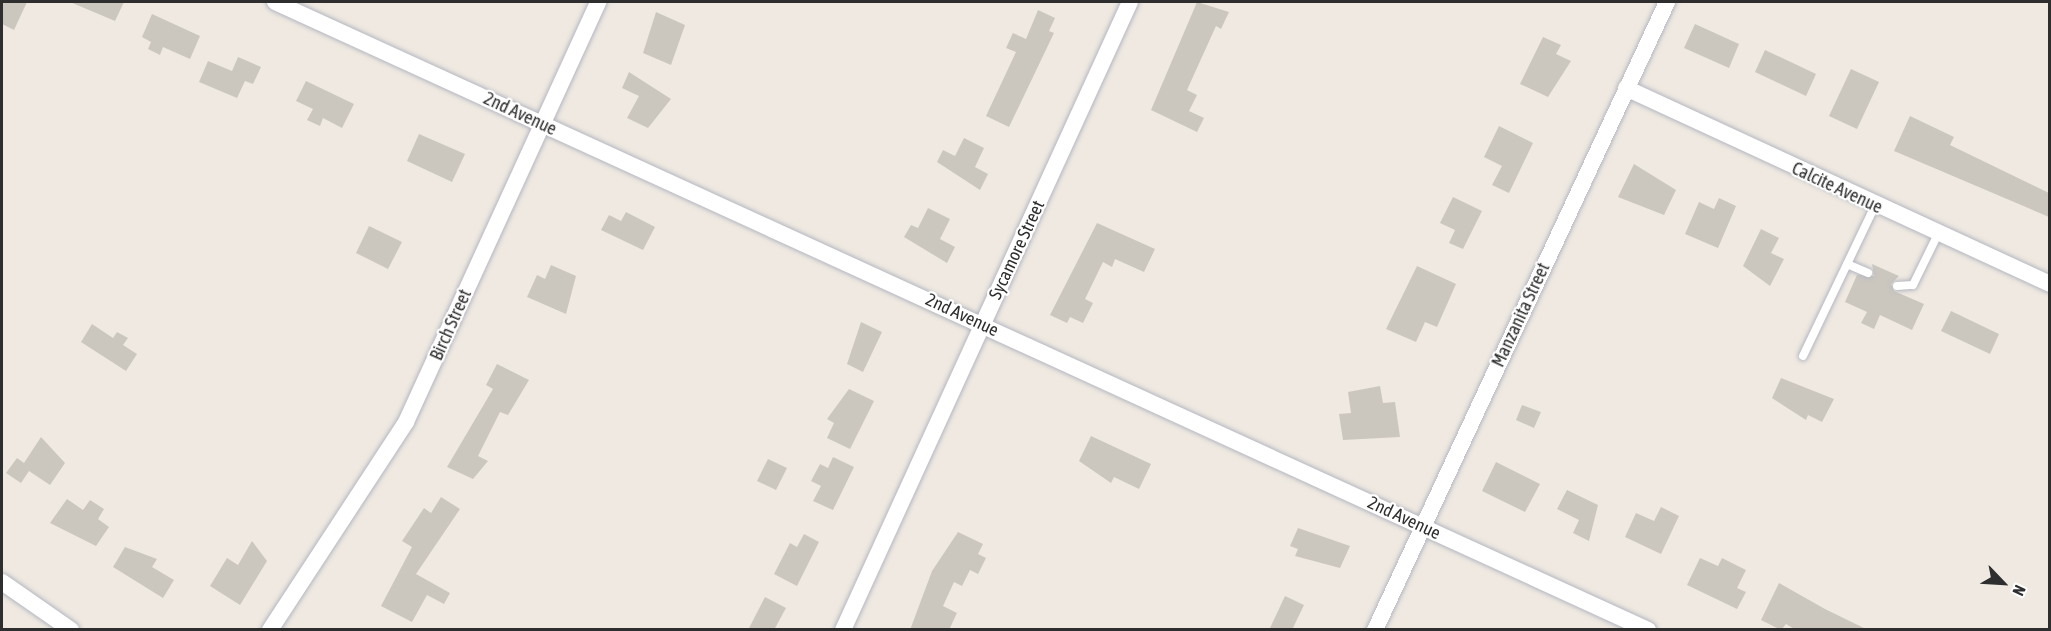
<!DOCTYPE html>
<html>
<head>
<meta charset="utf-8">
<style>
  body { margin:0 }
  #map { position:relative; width:2051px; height:631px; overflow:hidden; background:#efe9e1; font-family:"Asap Condensed",sans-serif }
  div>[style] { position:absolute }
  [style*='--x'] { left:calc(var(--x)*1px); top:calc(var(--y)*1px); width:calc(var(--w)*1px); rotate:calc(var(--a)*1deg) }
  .building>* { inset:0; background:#cbc7bf }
  .roads { filter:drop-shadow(0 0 2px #b4b7c1) drop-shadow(0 0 2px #b4b7c1) }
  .service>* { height:8px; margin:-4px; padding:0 4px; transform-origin:4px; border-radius:4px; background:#fff }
  .minor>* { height:16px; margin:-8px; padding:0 8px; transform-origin:8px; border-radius:8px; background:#fff }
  span { translate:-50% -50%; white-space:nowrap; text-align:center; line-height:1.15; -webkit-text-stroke:4.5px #fff; paint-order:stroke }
  .street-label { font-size:18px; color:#2e2e2e }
  .frame { position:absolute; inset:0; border:3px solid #2e2e2e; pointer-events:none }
  .north { position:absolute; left:1973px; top:553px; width:60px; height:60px; -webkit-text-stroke:4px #fff; paint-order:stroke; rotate:115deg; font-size:16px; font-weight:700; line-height:24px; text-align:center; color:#2e2e2e }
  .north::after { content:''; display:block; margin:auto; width:21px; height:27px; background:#2e2e2e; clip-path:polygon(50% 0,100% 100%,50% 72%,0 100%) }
</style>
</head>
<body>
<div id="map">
  <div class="building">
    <div style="clip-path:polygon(2px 2px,27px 2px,14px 30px,2px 24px)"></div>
    <div style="clip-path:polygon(70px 2px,124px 2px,115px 21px)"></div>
    <div style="clip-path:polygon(1197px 2px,1229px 12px,1221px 29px,1216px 26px,1187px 90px,1197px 95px,1189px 111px,1204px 118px,1197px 132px,1151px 110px)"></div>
    <div style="clip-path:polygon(1038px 10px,1055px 18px,1049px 31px,1054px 33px,1009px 127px,986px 116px,1016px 52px,1006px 48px,1013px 33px,1026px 39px)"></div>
    <div style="clip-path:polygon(656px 12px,685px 25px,671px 65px,643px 53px)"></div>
    <div style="clip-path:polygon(152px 14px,200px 36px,190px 59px,163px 47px,160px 55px,148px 49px,151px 42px,142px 37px)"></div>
    <div style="clip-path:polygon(1695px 24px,1739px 44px,1729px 68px,1684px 48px)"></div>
    <div style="clip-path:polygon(1543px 37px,1561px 45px,1556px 54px,1571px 61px,1548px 97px,1520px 84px)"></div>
    <div style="clip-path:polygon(1765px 50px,1816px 74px,1806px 96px,1755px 72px)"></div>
    <div style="clip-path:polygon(238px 57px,261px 67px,253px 84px,245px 81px,237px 98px,199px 82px,208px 61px,232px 71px)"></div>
    <div style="clip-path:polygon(1851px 69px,1879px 82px,1857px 129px,1829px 116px)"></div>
    <div style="clip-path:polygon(629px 72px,671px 99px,648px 128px,627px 118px,639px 96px,622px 88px)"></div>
    <div style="clip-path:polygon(306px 81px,354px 104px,342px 128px,323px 118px,320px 126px,307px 120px,313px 109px,296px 101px)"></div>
    <div style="clip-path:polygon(1910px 116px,1954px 137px,1950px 145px,2049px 193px,2049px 217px,1894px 151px)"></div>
    <div style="clip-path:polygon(1499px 126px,1533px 143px,1509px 193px,1492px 185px,1502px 166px,1484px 157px)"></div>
    <div style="clip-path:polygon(419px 134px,465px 154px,452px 182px,407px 161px)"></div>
    <div style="clip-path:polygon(964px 138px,984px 148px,975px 167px,988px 174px,980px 190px,937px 162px,943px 150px,955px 156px)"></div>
    <div style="clip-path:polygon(1634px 164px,1676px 190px,1664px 215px,1618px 197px)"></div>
    <div style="clip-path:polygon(1453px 197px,1482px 211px,1463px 249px,1449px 243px,1455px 230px,1440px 223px)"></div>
    <div style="clip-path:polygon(1719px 198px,1736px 206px,1718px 248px,1685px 234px,1699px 202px,1714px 209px)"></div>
    <div style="clip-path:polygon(928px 208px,950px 219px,940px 239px,955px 247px,947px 263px,904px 237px,911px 225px,918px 228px)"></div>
    <div style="clip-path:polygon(626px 212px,655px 227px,643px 250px,601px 230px,609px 215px,621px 221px)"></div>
    <div style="clip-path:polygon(1097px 223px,1155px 249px,1144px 272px,1115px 259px,1112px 267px,1103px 262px,1085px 299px,1093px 303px,1083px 323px,1070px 317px,1067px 323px,1050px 315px)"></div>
    <div style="clip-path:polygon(369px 226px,402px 242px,388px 269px,356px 253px)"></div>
    <div style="clip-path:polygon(1761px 229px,1779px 238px,1771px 253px,1784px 259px,1770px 286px,1743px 266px)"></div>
    <div style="clip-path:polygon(1872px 264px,1899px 276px,1891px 284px,1894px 291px,1924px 304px,1912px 330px,1880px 315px,1874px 329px,1861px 323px,1867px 312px,1845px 302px,1857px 275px,1874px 276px)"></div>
    <div style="clip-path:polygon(551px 265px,576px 276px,566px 314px,527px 297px,537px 275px,545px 279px)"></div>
    <div style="clip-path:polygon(1417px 266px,1456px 284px,1437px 327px,1425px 322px,1416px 342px,1386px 329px)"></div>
    <div style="clip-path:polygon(1951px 311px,1999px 334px,1990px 354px,1941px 331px)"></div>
    <div style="clip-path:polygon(861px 322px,882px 332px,863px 372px,847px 364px)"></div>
    <div style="clip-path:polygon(92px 324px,113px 338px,117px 332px,128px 338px,123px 345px,137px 354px,126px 371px,81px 342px)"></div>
    <div style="clip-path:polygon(497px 364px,529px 380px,508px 415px,500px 412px,478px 456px,488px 461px,473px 479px,447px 467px,493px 389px,486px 385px)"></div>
    <div style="clip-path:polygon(1781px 378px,1834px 399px,1822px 422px,1808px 415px,1806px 420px,1772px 398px)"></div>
    <div style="clip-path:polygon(1380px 386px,1383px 403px,1395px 402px,1400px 437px,1343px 440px,1339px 414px,1351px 413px,1348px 392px)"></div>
    <div style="clip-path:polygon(849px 389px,874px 401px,850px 449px,827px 438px,834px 423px,827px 419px)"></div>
    <div style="clip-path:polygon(1522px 405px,1541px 412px,1534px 428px,1516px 420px)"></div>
    <div style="clip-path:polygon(1091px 436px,1151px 464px,1139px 489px,1114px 477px,1111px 483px,1079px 461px)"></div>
    <div style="clip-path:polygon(41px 437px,65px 463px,50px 485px,29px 471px,21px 483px,6px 473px,17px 458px,24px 463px)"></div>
    <div style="clip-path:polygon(833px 457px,854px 467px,833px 510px,813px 501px,821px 486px,811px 481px,820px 464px,828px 468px)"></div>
    <div style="clip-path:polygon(768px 459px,787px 468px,776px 490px,757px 481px)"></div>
    <div style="clip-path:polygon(1496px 462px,1540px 484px,1525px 512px,1482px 491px)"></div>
    <div style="clip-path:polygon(1567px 490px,1598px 505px,1589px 541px,1573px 533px,1579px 520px,1557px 509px)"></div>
    <div style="clip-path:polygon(441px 497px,460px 509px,416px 574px,450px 593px,444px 604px,427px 595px,412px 622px,381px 606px,412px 547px,402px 541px,424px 508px,431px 513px)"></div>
    <div style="clip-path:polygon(67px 499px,83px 510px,90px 500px,104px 509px,98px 519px,109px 527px,96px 546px,50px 523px)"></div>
    <div style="clip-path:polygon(1661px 507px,1679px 516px,1661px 554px,1625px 537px,1636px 513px,1654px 521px)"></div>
    <div style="clip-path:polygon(1298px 528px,1350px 546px,1340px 568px,1295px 556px,1298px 549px,1290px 546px)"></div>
    <div style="clip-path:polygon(958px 532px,983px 544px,978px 554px,986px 558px,978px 574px,970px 570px,962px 586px,954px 582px,943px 606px,957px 613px,949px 630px,910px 630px,932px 571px)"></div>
    <div style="clip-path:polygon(804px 534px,819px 542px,797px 586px,774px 574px,790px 543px,797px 547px)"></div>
    <div style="clip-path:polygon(252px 541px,267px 561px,240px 605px,210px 586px,227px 558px,238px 565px)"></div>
    <div style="clip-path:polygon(125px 547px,157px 559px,152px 567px,174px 580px,163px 598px,113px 567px)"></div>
    <div style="clip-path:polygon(1700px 558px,1718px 566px,1722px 558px,1746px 570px,1737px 588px,1746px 592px,1737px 609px,1687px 585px)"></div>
    <div style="clip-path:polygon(1779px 583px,1825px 609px,1868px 630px,1796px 630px,1786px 624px,1781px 630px,1761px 620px)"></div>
    <div style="clip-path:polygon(1285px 596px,1304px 605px,1292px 630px,1269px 630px)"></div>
    <div style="clip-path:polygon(765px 597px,786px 608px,774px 630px,748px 630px)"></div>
  </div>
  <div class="roads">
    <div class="service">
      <div style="--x:1847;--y:264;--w:23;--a:23"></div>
      <div style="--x:1897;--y:286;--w:16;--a:-4"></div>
      <div style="--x:1913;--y:285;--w:57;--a:-63.9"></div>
      <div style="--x:1803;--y:356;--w:166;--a:-64.4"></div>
    </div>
    <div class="minor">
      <div style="--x:275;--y:2;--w:1510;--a:24.58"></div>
      <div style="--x:1626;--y:88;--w:467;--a:24.8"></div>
      <div style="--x:2;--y:582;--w:84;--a:34.8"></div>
      <div style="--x:270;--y:630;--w:249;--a:-56.8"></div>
      <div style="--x:406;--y:422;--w:462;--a:-65.4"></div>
      <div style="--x:843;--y:630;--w:690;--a:-65.44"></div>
      <div style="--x:1375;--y:630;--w:693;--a:-65.06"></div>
    </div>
  </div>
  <div class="street-label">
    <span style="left:520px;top:114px;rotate:25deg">2nd Avenue</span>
    <span style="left:1837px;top:188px;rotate:25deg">Calcite Avenue</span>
    <span style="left:1017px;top:250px;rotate:-65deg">Sycamore Street</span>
    <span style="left:962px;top:315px;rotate:25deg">2nd Avenue</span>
    <span style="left:1521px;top:315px;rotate:-65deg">Manzanita Street</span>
    <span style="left:451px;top:325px;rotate:-66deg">Birch Street</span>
    <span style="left:1404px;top:518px;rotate:25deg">2nd Avenue</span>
  </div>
  <div class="frame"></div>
  <div class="north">N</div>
</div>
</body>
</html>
